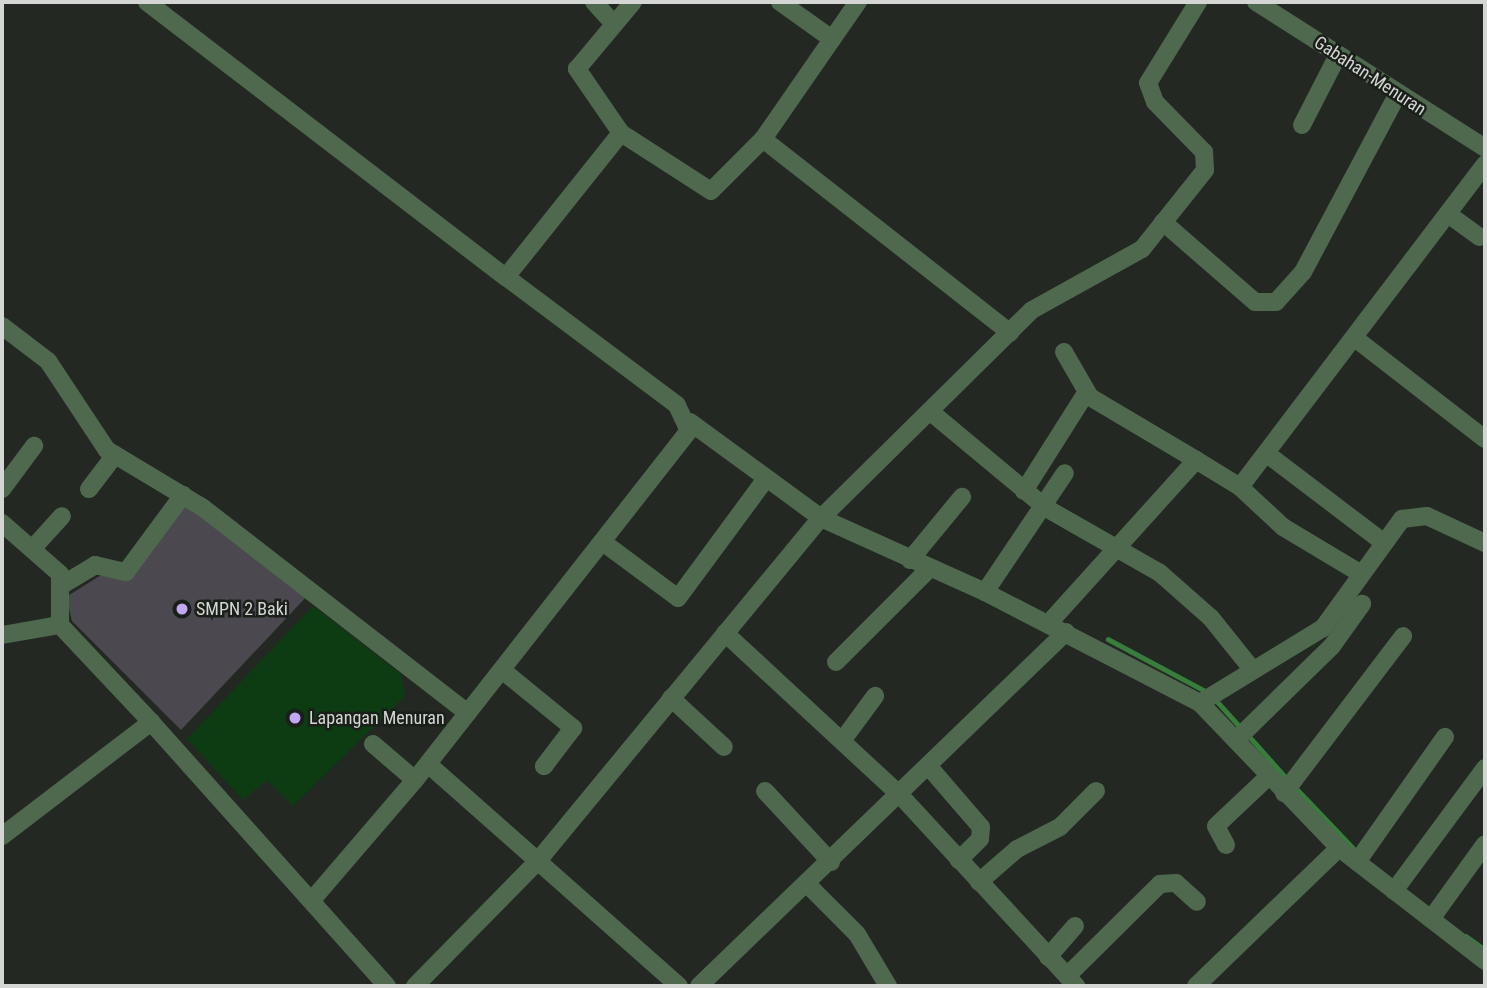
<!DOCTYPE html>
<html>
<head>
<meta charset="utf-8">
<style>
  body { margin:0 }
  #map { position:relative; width:1487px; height:988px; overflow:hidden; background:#232823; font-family:"Roboto Condensed",sans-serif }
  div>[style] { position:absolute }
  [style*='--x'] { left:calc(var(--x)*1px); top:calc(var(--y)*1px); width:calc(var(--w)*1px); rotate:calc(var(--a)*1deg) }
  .green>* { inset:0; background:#0d3c12 }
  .stream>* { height:4.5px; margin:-2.25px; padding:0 2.25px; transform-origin:2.25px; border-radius:2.25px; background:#387d3c }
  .building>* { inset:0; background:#4b494f }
  .minor>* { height:18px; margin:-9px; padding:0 9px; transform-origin:9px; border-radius:9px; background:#4e694e }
  .dots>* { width:19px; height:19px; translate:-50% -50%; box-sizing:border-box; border:4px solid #1a1f1a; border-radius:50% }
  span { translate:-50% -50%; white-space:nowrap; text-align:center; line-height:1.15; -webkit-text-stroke:5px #1a1f1a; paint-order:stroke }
  .street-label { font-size:18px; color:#d3d6d3 }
  .poi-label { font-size:18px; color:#d3d6d3 }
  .left { translate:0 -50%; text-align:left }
  .frame { position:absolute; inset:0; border:4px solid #d3d6d3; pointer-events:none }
</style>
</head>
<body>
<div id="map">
  <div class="green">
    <div style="clip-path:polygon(313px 606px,401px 674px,405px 696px,293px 806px,267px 780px,243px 800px,187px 739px)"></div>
  </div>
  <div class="stream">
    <div style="--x:1108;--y:639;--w:115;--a:28.1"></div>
    <div style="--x:1215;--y:699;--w:40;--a:48"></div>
    <div style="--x:1248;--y:735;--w:62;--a:48.3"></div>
    <div style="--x:1295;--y:787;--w:86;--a:46.4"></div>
    <div style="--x:1466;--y:936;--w:24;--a:36"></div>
  </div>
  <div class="building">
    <div style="clip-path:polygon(187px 498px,309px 594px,181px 730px,72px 621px,66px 597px,106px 572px,131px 579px)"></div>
  </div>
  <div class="minor">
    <div style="--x:147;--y:2;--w:452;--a:37.5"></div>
    <div style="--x:594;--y:2;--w:27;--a:48"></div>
    <div style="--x:780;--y:2;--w:64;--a:35.4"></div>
    <div style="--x:1256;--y:2;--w:272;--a:32.5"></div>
    <div style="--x:1302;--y:125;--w:76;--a:-62.8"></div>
    <div style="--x:621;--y:133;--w:107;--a:32.8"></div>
    <div style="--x:711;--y:191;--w:74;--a:-45"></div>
    <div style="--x:763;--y:139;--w:167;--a:-55.3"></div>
    <div style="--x:763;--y:139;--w:314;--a:38.1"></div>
    <div style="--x:1448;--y:214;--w:39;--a:36"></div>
    <div style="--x:1163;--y:222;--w:122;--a:41"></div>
    <div style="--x:1255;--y:302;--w:21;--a:0"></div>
    <div style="--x:1276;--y:302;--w:40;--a:-48"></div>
    <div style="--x:1303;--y:272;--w:200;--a:-62"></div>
    <div style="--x:2;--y:326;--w:58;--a:37.3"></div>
    <div style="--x:48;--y:361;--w:107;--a:56.5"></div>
    <div style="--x:107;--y:450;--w:111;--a:31"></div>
    <div style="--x:202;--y:507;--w:336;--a:37.8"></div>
    <div style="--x:1356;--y:339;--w:163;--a:37.8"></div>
    <div style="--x:1064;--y:352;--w:52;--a:60"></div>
    <div style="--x:1090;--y:397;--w:123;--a:30.7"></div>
    <div style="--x:932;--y:413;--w:148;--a:39.8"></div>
    <div style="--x:1046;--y:508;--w:131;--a:29.7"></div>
    <div style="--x:1160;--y:573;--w:68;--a:41.4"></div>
    <div style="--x:1211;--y:618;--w:64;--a:51.3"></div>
    <div style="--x:690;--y:422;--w:162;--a:36.2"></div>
    <div style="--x:821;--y:518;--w:296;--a:-44.6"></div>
    <div style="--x:1032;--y:310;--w:126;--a:-29"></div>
    <div style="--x:1142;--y:249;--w:101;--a:-51.4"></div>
    <div style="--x:1205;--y:170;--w:18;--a:-93"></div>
    <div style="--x:1204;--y:152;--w:70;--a:-134.4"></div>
    <div style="--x:1155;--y:102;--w:20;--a:-110"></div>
    <div style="--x:1148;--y:83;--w:95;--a:-58.3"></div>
    <div style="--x:1267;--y:454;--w:146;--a:37.2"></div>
    <div style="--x:1240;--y:487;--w:59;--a:42.9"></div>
    <div style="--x:1283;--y:527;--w:90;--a:30.9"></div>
    <div style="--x:2;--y:489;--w:54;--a:-53.3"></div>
    <div style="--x:89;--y:489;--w:43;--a:-52.6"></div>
    <div style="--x:1024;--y:491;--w:116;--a:-57.7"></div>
    <div style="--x:2;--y:523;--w:77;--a:41.3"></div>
    <div style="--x:60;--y:574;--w:51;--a:90"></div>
    <div style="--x:60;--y:625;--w:133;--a:46.8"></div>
    <div style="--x:604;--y:543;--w:92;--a:36.6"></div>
    <div style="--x:678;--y:598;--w:147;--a:-53.6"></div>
    <div style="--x:33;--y:548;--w:43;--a:-47.8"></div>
    <div style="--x:910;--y:560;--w:82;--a:-50.5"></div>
    <div style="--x:62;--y:585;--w:39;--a:-31"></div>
    <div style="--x:95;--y:565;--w:32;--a:13"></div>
    <div style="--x:126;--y:572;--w:96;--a:-53.5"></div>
    <div style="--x:985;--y:592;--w:143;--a:-56.1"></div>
    <div style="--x:1048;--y:624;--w:221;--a:-47.9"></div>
    <div style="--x:1196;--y:460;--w:52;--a:31.5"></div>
    <div style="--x:1240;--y:487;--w:405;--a:-52.8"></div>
    <div style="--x:725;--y:633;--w:238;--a:42.8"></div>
    <div style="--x:900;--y:795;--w:260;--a:47.3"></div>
    <div style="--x:2;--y:635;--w:59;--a:-9.8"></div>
    <div style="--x:836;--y:662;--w:132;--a:-45"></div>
    <div style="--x:502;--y:670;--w:92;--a:39.2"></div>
    <div style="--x:573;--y:728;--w:48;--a:127.3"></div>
    <div style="--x:671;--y:698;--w:72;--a:42.8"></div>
    <div style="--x:1200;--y:703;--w:144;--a:-31.4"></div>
    <div style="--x:1323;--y:628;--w:135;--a:-54.1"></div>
    <div style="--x:1402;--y:519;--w:25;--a:-7"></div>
    <div style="--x:1427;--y:516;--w:64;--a:25"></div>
    <div style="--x:1237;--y:739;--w:133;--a:-44.4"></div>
    <div style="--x:1332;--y:646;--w:52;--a:-54.5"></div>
    <div style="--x:842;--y:741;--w:56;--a:-53.7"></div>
    <div style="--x:373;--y:744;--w:55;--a:40.6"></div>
    <div style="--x:428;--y:764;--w:335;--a:41.5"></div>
    <div style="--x:930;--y:768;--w:78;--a:49.2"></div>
    <div style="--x:981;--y:827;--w:12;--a:95"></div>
    <div style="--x:980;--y:839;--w:30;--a:135"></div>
    <div style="--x:765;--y:791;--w:97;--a:47.1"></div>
    <div style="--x:1284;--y:793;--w:197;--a:-52.8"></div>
    <div style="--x:2;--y:836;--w:188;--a:-37.4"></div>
    <div style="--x:151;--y:722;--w:354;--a:48.2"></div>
    <div style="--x:1226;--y:845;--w:21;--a:-118"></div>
    <div style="--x:1216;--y:826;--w:71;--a:-43.3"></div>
    <div style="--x:1357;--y:862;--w:153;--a:-54.9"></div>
    <div style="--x:979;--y:882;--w:50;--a:-41"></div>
    <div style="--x:1017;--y:849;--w:48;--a:-27.1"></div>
    <div style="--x:1060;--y:827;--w:51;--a:-45"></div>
    <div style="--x:808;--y:885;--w:69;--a:45"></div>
    <div style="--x:857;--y:934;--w:61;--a:59.2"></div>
    <div style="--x:1394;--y:891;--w:153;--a:-53.5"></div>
    <div style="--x:312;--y:900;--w:158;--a:-49.4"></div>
    <div style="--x:415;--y:780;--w:444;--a:-51.9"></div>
    <div style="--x:689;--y:431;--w:29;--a:-115"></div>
    <div style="--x:677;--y:405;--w:214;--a:-143.2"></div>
    <div style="--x:506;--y:277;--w:184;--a:-51.4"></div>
    <div style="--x:621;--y:133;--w:78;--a:-124.5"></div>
    <div style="--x:577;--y:69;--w:87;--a:-50.1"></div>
    <div style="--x:1431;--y:919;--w:92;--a:-54.2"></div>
    <div style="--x:1048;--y:957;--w:41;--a:-48.9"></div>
    <div style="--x:1067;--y:976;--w:131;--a:-44.7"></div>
    <div style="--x:1160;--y:884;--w:16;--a:-4"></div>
    <div style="--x:1176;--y:883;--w:28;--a:42"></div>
    <div style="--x:415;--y:986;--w:174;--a:-45.5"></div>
    <div style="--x:537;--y:862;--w:446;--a:-50.5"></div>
    <div style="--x:821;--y:518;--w:180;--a:24.3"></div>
    <div style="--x:985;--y:592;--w:242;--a:27.3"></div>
    <div style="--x:1200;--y:703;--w:201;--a:46.2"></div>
    <div style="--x:1339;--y:848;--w:185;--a:37.7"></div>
    <div style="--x:699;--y:986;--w:510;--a:-43.97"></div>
    <div style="--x:1196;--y:986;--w:199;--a:-44"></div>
  </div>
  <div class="dots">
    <div style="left:182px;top:609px;background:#c2a7f2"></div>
    <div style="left:295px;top:718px;background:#c2a7f2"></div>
  </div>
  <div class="street-label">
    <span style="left:1370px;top:76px;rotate:33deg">Gabahan-Menuran</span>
  </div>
  <div class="poi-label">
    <span class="left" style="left:196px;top:609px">SMPN 2 Baki</span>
    <span class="left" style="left:309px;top:718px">Lapangan Menuran</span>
  </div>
  <div class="frame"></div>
</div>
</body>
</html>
